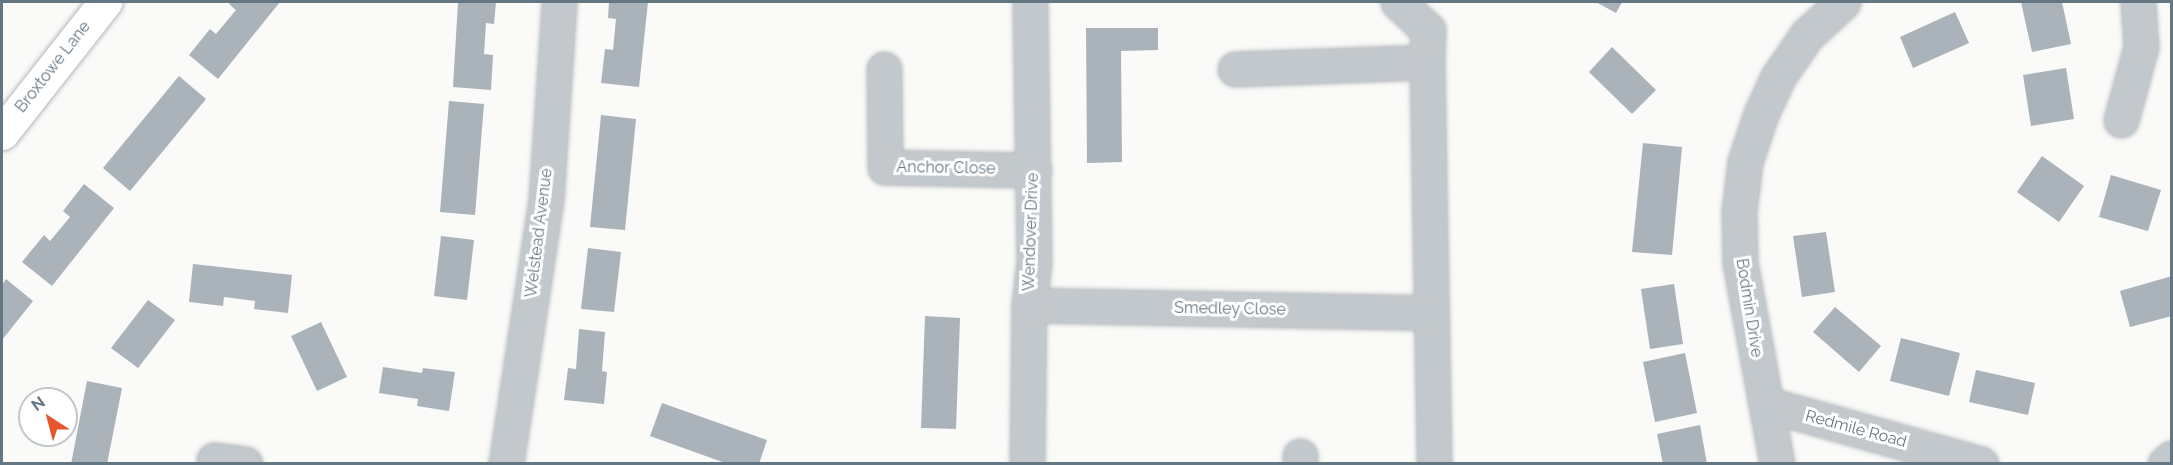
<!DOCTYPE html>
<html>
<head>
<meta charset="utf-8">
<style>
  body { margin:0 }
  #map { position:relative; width:2173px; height:465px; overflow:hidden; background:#fafaf8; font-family:Raleway,sans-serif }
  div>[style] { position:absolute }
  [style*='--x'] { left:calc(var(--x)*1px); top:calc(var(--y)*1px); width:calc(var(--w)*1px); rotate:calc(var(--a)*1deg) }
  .building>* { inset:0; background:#aab3b9 }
  .roads { filter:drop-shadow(0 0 2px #b5babe) drop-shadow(0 0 2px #b5babe) }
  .minor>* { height:33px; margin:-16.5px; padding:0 16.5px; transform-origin:16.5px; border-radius:16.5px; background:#c3c8cc }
  .major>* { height:33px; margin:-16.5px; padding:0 16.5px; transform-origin:16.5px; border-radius:16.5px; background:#fff }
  span { translate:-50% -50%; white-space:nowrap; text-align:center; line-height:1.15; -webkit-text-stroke:6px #fff; paint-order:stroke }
  .street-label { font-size:16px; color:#657683 }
  .frame { position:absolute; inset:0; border:3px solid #657683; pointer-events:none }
  .north { position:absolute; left:18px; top:387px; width:60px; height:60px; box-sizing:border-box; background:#fff; border:2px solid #c1c8cd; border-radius:50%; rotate:324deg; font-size:16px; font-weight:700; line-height:24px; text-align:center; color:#657683 }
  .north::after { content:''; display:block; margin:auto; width:21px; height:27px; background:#e4572e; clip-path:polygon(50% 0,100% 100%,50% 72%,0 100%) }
</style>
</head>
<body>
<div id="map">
  <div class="building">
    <div style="clip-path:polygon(231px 2px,280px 2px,218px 79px,189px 55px,210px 29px,216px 34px,236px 10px,229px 4px)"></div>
    <div style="clip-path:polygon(458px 2px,496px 2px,494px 24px,486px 23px,484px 54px,493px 55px,491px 90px,453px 87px)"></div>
    <div style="clip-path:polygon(609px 2px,648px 2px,639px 87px,601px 83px,605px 49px,613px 50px,616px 19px,608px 18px)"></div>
    <div style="clip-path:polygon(1596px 2px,1622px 2px,1616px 13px)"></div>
    <div style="clip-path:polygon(2021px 2px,2062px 2px,2071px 44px,2032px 52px)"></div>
    <div style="clip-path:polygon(1955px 12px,1969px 43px,1913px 68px,1900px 37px)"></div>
    <div style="clip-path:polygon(1086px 28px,1158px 28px,1158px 50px,1121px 51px,1122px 162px,1087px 163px)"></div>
    <div style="clip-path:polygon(1612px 47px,1656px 90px,1632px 114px,1589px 72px)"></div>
    <div style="clip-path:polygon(2066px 68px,2074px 119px,2031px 126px,2023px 75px)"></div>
    <div style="clip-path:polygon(179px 76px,206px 99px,130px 191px,103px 168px)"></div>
    <div style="clip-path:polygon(449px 101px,484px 104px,475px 215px,440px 212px)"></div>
    <div style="clip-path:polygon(601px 115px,636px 119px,625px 230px,590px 227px)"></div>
    <div style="clip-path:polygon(1643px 143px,1682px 147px,1672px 255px,1632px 252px)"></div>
    <div style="clip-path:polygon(2042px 156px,2084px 186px,2059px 222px,2017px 192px)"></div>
    <div style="clip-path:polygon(2111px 175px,2161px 190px,2148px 231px,2099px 217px)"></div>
    <div style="clip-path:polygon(84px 184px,114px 208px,52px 286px,22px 262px,44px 235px,50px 241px,70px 217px,63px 211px)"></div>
    <div style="clip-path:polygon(1826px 232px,1835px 292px,1802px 297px,1793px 236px)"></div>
    <div style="clip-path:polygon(441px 236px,474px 240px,467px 300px,434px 296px)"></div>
    <div style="clip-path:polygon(588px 248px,621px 252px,614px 312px,581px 309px)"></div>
    <div style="clip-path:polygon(193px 264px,292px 275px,288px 313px,254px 309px,255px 301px,224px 297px,223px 306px,189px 302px)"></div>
    <div style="clip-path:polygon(2172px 276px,2172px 316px,2130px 327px,2120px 291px)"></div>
    <div style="clip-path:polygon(6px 279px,33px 301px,2px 340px,2px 285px)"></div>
    <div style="clip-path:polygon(1674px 284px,1683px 344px,1650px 349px,1641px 289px)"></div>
    <div style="clip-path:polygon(148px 300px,175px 320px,138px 368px,111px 348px)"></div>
    <div style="clip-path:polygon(1835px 307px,1881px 346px,1859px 372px,1813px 332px)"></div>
    <div style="clip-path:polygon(925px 316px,960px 318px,956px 429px,921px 428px)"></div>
    <div style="clip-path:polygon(321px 322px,347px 377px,317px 391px,291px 336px)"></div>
    <div style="clip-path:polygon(579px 329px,605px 332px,602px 371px,607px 372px,604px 404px,564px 400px,568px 368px,576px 369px)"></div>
    <div style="clip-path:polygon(1901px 338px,1960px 353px,1949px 396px,1890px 381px)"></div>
    <div style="clip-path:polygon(1685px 353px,1697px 413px,1655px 422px,1643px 362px)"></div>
    <div style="clip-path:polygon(383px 367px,422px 373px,423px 368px,455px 372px,449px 411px,417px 406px,418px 399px,379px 393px)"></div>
    <div style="clip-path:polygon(1976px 370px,2035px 383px,2028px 415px,1969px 402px)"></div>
    <div style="clip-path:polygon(87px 381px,122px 388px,107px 464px,71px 464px)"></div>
    <div style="clip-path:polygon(662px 403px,767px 440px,759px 464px,728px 464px,650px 436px)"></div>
    <div style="clip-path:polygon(1700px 425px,1707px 464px,1663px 464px,1657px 434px)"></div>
  </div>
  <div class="roads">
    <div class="minor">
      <div style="--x:1398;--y:2;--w:41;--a:43"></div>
      <div style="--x:1428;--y:30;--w:32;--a:92"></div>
      <div style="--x:884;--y:69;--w:98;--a:89.4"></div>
      <div style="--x:885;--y:167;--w:149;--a:1.2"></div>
      <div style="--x:1235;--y:69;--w:192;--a:-2.1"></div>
      <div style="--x:1427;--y:62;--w:402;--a:89"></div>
      <div style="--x:2121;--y:120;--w:76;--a:-74.7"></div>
      <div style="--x:2141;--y:47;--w:45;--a:-93.8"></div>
      <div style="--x:1029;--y:305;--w:401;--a:1.1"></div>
      <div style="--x:1766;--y:404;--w:223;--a:15.6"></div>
      <div style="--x:1300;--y:456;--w:8;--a:90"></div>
      <div style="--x:214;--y:460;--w:31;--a:7"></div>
      <div style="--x:506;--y:464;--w:267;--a:-81.4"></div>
      <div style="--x:546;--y:200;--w:198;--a:-86.2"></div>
      <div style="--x:1027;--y:464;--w:159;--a:-89.3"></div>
      <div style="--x:1029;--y:305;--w:44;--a:-83.5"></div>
      <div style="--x:1034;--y:261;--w:259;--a:-90.9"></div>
      <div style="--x:1777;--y:464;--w:205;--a:-100.4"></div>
      <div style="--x:1740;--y:262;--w:51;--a:-91.1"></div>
      <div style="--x:1739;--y:211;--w:49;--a:-83"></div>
      <div style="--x:1745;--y:162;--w:51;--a:-71.6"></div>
      <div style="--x:1761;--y:114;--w:41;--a:-65.3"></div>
      <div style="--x:1778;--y:77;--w:51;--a:-55.4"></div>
      <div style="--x:1807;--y:35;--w:49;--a:-42.5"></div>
      <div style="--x:2165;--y:464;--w:9;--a:-41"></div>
    </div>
    <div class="major">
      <div style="--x:2;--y:133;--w:167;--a:-51.8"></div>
    </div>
  </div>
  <div class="street-label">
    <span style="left:53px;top:67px;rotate:-52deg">Broxtowe Lane</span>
    <span style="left:946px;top:168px;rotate:1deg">Anchor Close</span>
    <span style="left:1031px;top:232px;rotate:-88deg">Wendover Drive</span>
    <span style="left:539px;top:233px;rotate:-83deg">Welstead Avenue</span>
    <span style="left:1749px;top:308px;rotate:81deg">Bodmin Drive</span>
    <span style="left:1230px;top:309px;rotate:1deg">Smedley Close</span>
    <span style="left:1856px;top:429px;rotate:15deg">Redmile Road</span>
  </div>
  <div class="frame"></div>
  <div class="north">N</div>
</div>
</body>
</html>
